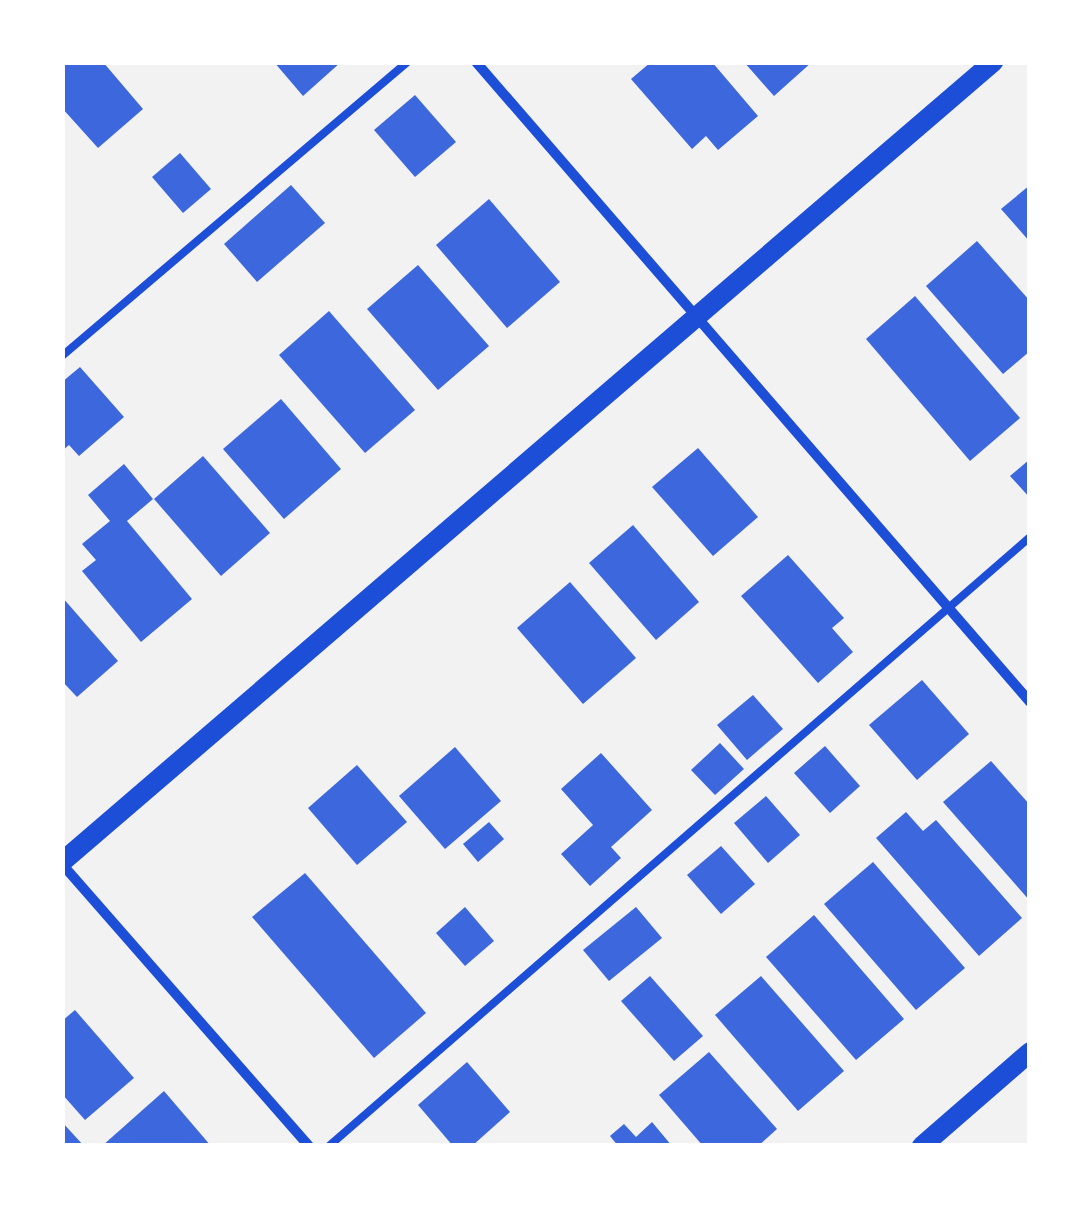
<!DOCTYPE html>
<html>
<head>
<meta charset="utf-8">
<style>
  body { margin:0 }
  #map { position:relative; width:1092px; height:1208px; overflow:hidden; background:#f2f2f2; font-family:Raleway,sans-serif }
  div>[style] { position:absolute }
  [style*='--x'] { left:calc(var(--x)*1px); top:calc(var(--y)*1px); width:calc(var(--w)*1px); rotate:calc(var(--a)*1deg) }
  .building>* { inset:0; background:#3d67dc }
  .service>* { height:8px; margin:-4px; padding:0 4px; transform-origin:4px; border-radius:4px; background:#1d4ed8 }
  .minor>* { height:10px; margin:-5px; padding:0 5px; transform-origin:5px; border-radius:5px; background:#1d4ed8 }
  .secondary>* { height:20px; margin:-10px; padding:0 10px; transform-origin:10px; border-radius:10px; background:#1d4ed8 }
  span { translate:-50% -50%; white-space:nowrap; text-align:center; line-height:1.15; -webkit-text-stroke:10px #fff; paint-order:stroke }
  .frame { position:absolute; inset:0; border:65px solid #fff; pointer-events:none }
</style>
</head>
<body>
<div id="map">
  <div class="building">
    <div style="clip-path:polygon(62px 62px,103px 62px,143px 109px,98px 148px,62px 108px)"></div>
    <div style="clip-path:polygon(274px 62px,341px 62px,303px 96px)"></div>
    <div style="clip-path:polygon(651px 62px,712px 62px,758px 116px,718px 150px,706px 136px,692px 149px,631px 79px)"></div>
    <div style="clip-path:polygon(744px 62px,812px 62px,774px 96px)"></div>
    <div style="clip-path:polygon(415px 95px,456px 142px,415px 177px,374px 130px)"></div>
    <div style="clip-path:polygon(180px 153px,211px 189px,183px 213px,152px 177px)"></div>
    <div style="clip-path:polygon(291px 185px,325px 223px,257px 282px,224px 244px)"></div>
    <div style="clip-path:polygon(1030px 185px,1030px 242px,1001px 209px)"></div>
    <div style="clip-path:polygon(489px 199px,560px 282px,507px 328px,436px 245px)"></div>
    <div style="clip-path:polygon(977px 241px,1030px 301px,1030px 351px,1003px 374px,926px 286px)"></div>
    <div style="clip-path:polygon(418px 265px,489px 346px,438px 390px,367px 309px)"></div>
    <div style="clip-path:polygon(915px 296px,1020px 418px,970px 461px,866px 339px)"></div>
    <div style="clip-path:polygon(329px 311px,415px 410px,365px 453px,279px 355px)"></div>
    <div style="clip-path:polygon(80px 367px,124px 417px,79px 456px,69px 445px,62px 451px,62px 382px)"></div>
    <div style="clip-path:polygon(281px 399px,341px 469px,284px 519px,223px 449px)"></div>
    <div style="clip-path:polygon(698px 448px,758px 517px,713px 556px,652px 487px)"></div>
    <div style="clip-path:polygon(203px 456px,270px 533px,221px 576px,154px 499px)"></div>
    <div style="clip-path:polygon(1030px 459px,1030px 498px,1010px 476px)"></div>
    <div style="clip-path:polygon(124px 464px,153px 499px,127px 521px,192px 599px,141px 642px,82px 571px,96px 560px,82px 544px,110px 521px,88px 495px)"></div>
    <div style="clip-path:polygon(633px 525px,699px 602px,656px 640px,589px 563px)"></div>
    <div style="clip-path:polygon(788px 555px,844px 618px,832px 628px,853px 652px,818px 683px,741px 596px)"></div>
    <div style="clip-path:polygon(570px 582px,636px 658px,583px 704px,517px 628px)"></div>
    <div style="clip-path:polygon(62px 597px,118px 661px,77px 697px,62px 681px)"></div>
    <div style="clip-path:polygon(922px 680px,969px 734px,917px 780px,869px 725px)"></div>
    <div style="clip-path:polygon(753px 695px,783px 729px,747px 760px,717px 725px)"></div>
    <div style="clip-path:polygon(720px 743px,744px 769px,715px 795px,691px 770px)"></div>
    <div style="clip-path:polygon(825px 746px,860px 786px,830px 813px,794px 773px)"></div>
    <div style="clip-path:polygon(455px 747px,501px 801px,445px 849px,399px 796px)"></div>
    <div style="clip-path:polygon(601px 753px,652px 810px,611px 847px,621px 858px,590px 886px,561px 854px,593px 825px,561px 789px)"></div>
    <div style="clip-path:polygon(991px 761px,1030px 805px,1030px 901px,943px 802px)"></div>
    <div style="clip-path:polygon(357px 765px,407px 822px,357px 865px,308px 808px)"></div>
    <div style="clip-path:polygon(766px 796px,800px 835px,768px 863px,734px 823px)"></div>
    <div style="clip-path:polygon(906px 812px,923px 831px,936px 820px,1022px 918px,979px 956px,876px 838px)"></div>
    <div style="clip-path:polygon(489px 822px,504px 839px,478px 862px,463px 844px)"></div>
    <div style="clip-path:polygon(721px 846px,755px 884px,721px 914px,687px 875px)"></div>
    <div style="clip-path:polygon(873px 862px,965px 968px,916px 1010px,824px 904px)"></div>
    <div style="clip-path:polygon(305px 873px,426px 1013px,374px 1058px,252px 917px)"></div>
    <div style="clip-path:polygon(465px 907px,494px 941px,465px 966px,436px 933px)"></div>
    <div style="clip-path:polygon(636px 907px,662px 938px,609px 981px,583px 950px)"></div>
    <div style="clip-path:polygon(814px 915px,904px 1019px,856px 1060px,766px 957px)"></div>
    <div style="clip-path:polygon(650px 976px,703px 1036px,674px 1061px,621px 1001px)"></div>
    <div style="clip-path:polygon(761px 976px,844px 1071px,798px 1111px,715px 1015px)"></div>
    <div style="clip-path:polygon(75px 1010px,134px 1078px,85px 1120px,62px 1094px,62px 1021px)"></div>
    <div style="clip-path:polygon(709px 1052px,777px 1129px,758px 1146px,703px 1146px,659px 1095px)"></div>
    <div style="clip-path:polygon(467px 1062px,510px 1112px,472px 1146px,453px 1146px,418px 1105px)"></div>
    <div style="clip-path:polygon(164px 1091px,211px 1146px,102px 1146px)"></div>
    <div style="clip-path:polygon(62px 1122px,84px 1146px,62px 1146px)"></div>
    <div style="clip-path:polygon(652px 1122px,672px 1146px,618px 1146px,610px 1136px,624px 1124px,636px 1137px)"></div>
  </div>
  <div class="service">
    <div style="--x:62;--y:356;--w:453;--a:-40.4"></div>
    <div style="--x:329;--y:1146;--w:929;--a:-40.98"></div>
  </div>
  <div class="minor">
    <div style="--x:476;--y:62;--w:846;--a:49.12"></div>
    <div style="--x:62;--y:864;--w:375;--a:48.8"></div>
  </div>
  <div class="secondary">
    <div style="--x:62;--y:862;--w:1228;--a:-40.67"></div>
    <div style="--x:922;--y:1146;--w:143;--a:-41"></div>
  </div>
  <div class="frame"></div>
</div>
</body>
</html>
